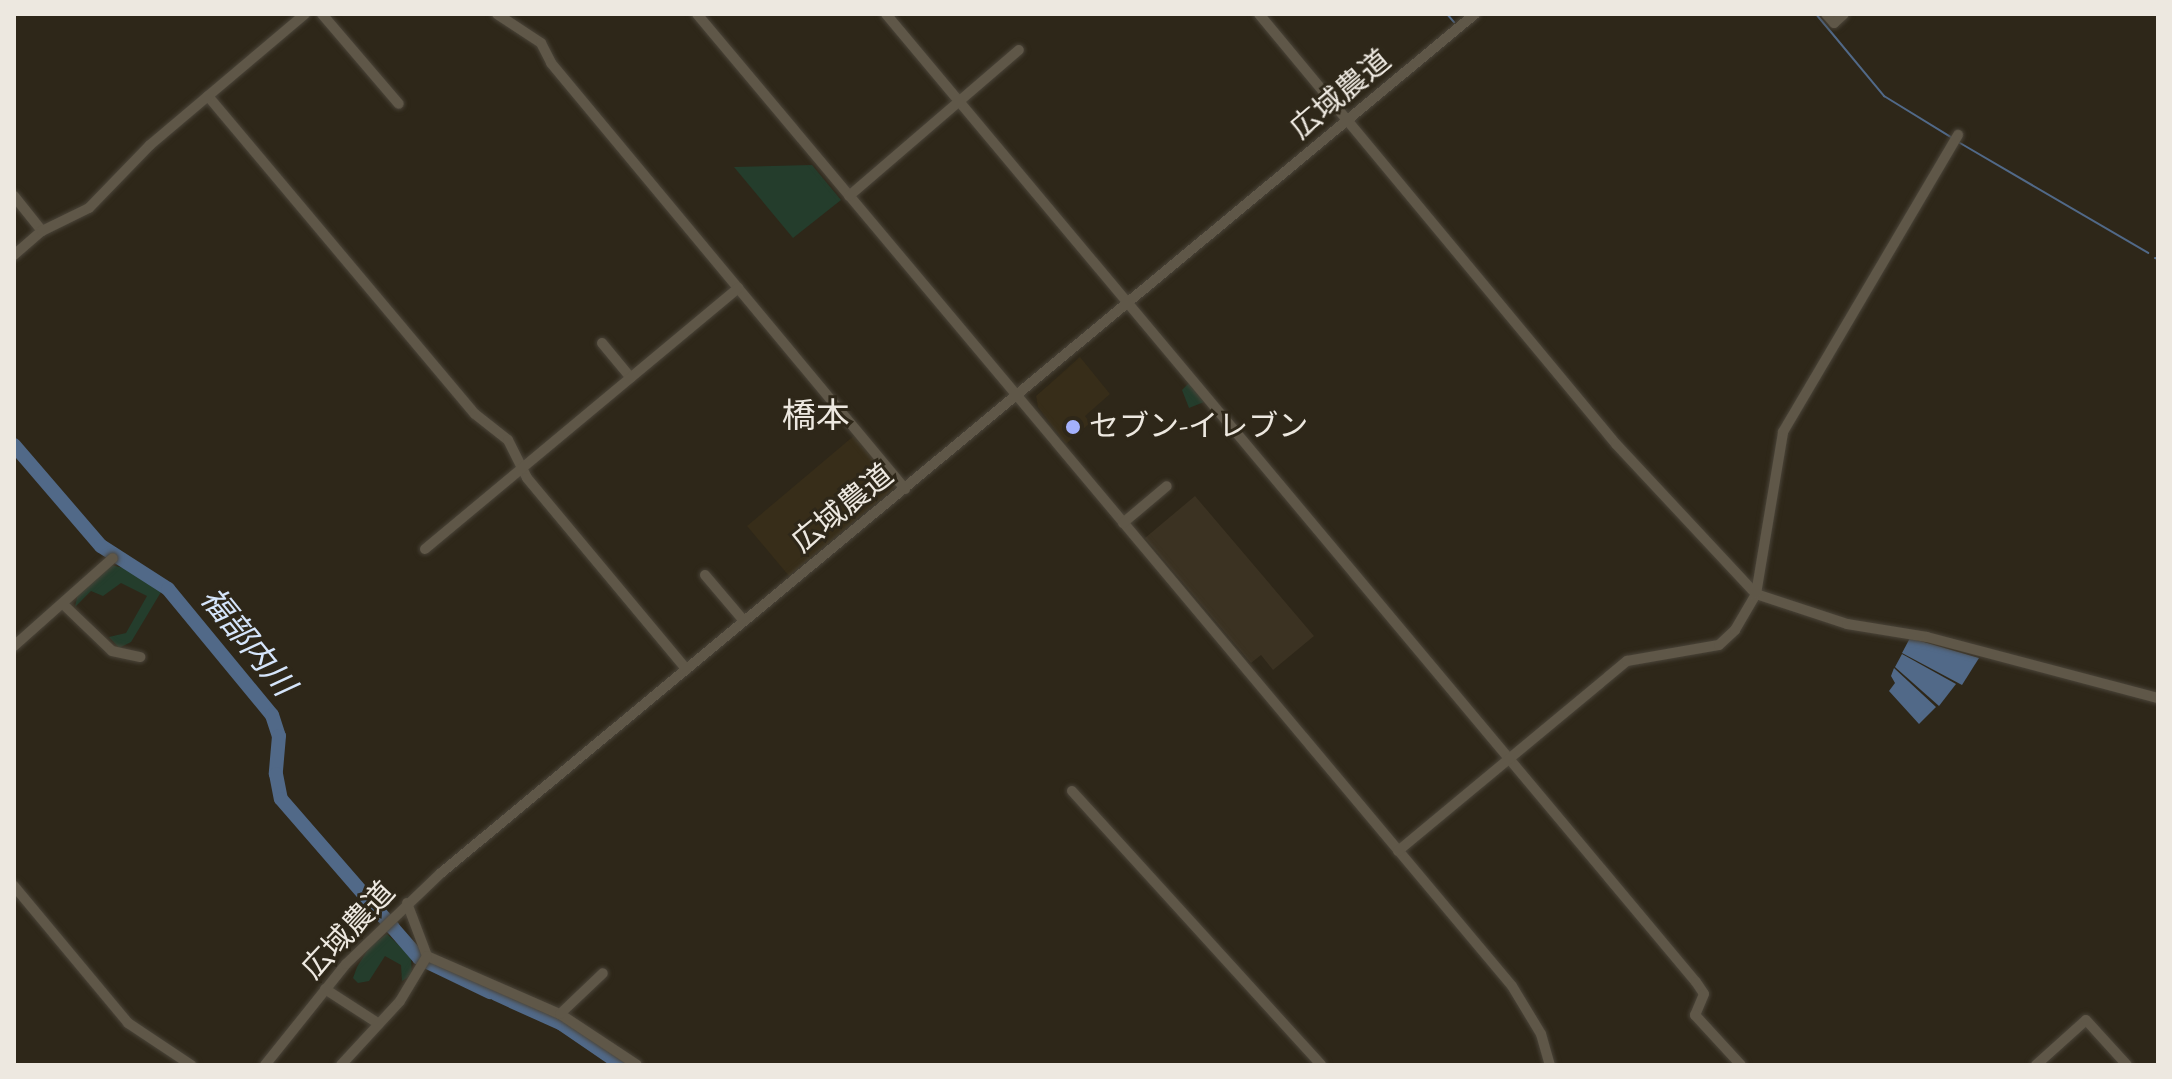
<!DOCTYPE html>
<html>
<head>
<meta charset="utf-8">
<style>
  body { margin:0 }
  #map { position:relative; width:2172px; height:1079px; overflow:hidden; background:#2e2719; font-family:"Alegreya Sans","Noto Sans JP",sans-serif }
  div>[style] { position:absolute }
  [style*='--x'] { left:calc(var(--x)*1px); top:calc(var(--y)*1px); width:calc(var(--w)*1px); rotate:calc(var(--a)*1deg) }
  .built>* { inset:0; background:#372d19 }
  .industrial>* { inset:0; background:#3b3222 }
  .green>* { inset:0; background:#243d2c }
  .water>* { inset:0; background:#516988 }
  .stream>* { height:2px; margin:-1px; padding:0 1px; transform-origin:1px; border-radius:1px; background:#516988 }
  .river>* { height:14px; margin:-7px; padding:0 7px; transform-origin:7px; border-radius:7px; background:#516988 }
  .roads { filter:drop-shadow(0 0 2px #4a4439) drop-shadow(0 0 2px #4a4439) }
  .minor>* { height:10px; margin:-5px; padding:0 5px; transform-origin:5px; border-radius:5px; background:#5f5748 }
  .dots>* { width:22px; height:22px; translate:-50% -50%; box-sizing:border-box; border:4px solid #2e2719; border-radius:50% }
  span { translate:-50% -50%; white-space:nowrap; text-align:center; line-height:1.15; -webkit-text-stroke:6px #2e2719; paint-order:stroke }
  .street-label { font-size:30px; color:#ede8e0 }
  .poi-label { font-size:30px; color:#ede8e0 }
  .left { translate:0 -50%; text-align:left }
  .water-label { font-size:32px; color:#d5e5fb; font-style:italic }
  .quarter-label { font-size:34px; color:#ede8e0 }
  .frame { position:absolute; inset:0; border:16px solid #ede8e0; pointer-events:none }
</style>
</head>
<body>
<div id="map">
  <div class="built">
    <div style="clip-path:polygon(1080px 357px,1110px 394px,1085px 416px,1090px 423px,1066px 444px,1038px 407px,1036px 396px)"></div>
    <div style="clip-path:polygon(856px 434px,898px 485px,789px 576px,747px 526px)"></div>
  </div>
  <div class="industrial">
    <div style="clip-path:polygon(1195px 496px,1314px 636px,1273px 670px,1261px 655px,1251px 663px,1145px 538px)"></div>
  </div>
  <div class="green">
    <div style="clip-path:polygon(812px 165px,841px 200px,793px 238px,734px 167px)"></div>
    <div style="clip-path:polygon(1189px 383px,1204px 402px,1189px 408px,1182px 390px)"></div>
    <div style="clip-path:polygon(102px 563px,142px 572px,161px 592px,131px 642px,119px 648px,109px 637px,126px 633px,147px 596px,121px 583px,103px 596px,91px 591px,75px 607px,80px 583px)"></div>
    <div style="clip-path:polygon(387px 934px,411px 957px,412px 975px,402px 981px,401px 965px,385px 956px,369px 981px,358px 983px,353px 978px,357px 967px,370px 946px)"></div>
  </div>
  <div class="water">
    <div style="clip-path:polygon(1910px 638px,1979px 658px,1962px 685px,1902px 653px)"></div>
    <div style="clip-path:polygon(1902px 654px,1956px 684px,1939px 706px,1895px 667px)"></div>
    <div style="clip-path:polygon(1894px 668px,1936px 707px,1919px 724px,1889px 691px,1895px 683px,1891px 676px)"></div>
  </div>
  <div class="stream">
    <div style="--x:1447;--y:14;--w:11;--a:49"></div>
    <div style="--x:1816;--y:14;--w:107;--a:50.3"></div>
    <div style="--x:1884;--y:96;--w:79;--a:31.5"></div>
    <div style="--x:1960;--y:143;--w:218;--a:30.3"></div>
    <div style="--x:2155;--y:258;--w:3;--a:18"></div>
  </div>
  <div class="river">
    <div style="--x:14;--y:445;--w:133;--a:49.3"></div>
    <div style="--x:101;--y:546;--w:80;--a:32.7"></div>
    <div style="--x:168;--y:589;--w:163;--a:50.5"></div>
    <div style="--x:272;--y:715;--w:22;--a:72"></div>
    <div style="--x:279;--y:736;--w:38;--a:95"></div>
    <div style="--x:276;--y:774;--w:25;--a:79"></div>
    <div style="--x:281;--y:799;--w:171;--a:49"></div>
    <div style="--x:393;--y:928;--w:40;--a:49"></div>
    <div style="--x:419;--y:958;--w:79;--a:25.6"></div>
    <div style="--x:496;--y:994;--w:72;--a:24.4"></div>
    <div style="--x:562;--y:1024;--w:73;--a:34.3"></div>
  </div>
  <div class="roads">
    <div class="minor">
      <div style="--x:322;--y:14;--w:118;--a:49.5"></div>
      <div style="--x:497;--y:14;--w:53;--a:33.4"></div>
      <div style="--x:541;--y:43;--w:22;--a:63"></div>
      <div style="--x:551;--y:63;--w:554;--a:50.27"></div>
      <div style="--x:697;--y:14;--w:1268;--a:50.02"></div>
      <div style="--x:1512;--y:986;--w:56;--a:58.9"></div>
      <div style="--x:1541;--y:1034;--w:32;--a:74"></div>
      <div style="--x:886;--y:14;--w:1262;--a:50.08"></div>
      <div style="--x:1696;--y:982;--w:14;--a:56"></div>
      <div style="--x:1704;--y:994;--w:23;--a:113"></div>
      <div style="--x:1695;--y:1015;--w:68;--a:47.4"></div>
      <div style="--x:1259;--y:14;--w:559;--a:50.3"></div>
      <div style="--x:1616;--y:444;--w:205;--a:47"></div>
      <div style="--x:1756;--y:594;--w:96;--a:18.2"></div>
      <div style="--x:1847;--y:624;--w:81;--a:9.2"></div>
      <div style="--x:1927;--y:637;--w:239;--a:14.8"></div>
      <div style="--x:1826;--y:14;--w:12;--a:48"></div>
      <div style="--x:1834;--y:23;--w:13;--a:-42"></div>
      <div style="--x:208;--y:96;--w:415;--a:50"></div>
      <div style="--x:475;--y:414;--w:42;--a:38.2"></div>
      <div style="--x:508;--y:440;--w:42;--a:63.4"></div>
      <div style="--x:527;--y:478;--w:249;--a:50.2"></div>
      <div style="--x:14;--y:196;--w:45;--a:51.3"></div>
      <div style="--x:849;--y:196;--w:224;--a:-40.7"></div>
      <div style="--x:14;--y:255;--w:37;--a:-41"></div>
      <div style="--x:42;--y:231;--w:52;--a:-26.1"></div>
      <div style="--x:89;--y:208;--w:88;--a:-45.9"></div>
      <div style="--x:150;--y:145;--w:203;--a:-40.2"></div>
      <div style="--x:602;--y:343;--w:45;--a:50.4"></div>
      <div style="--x:1123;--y:523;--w:57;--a:-40.1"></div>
      <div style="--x:425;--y:549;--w:408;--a:-39.8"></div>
      <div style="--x:705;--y:575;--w:60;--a:49.7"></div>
      <div style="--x:64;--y:605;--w:66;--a:43.8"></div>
      <div style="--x:112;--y:651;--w:29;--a:12"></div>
      <div style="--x:14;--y:646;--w:132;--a:-41.6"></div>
      <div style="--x:1072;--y:791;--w:370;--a:47.7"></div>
      <div style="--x:1398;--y:851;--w:298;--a:-39.7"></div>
      <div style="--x:1627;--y:661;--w:93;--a:-9.9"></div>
      <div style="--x:1719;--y:645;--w:22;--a:-43"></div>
      <div style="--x:1735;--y:630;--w:42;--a:-59.7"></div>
      <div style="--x:1756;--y:594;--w:164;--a:-80.5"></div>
      <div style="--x:1783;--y:432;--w:345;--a:-59.5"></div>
      <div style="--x:14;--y:886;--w:178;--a:50.2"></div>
      <div style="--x:128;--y:1023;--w:76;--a:33.7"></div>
      <div style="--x:407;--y:903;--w:57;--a:69.3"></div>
      <div style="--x:427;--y:956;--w:145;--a:23.6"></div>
      <div style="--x:560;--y:1014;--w:92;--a:33.5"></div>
      <div style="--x:325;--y:989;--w:64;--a:32.9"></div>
      <div style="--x:560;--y:1014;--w:59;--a:-43.6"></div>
      <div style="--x:265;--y:1065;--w:129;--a:-51.3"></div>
      <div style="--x:346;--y:964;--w:132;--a:-43.8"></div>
      <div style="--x:441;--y:873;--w:1344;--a:-39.72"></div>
      <div style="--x:341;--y:1065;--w:87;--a:-47.3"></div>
      <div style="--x:400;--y:1001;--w:52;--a:-59"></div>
      <div style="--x:2036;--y:1065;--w:67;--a:-42"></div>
      <div style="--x:2086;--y:1020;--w:61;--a:47.7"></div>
    </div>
  </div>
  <div class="dots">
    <div style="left:1073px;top:427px;background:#a4b1fc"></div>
  </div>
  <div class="street-label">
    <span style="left:1341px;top:95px;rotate:-40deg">広域農道</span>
    <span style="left:843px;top:509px;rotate:-39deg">広域農道</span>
    <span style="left:349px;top:931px;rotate:-47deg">広域農道</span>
  </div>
  <div class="poi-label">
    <span class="left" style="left:1089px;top:427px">セブン-イレブン</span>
  </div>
  <div class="water-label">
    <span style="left:247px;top:642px;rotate:51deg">福部内川</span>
  </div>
  <div class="quarter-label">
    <span style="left:816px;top:418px">橋本</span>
  </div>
  <div class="frame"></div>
</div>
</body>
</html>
